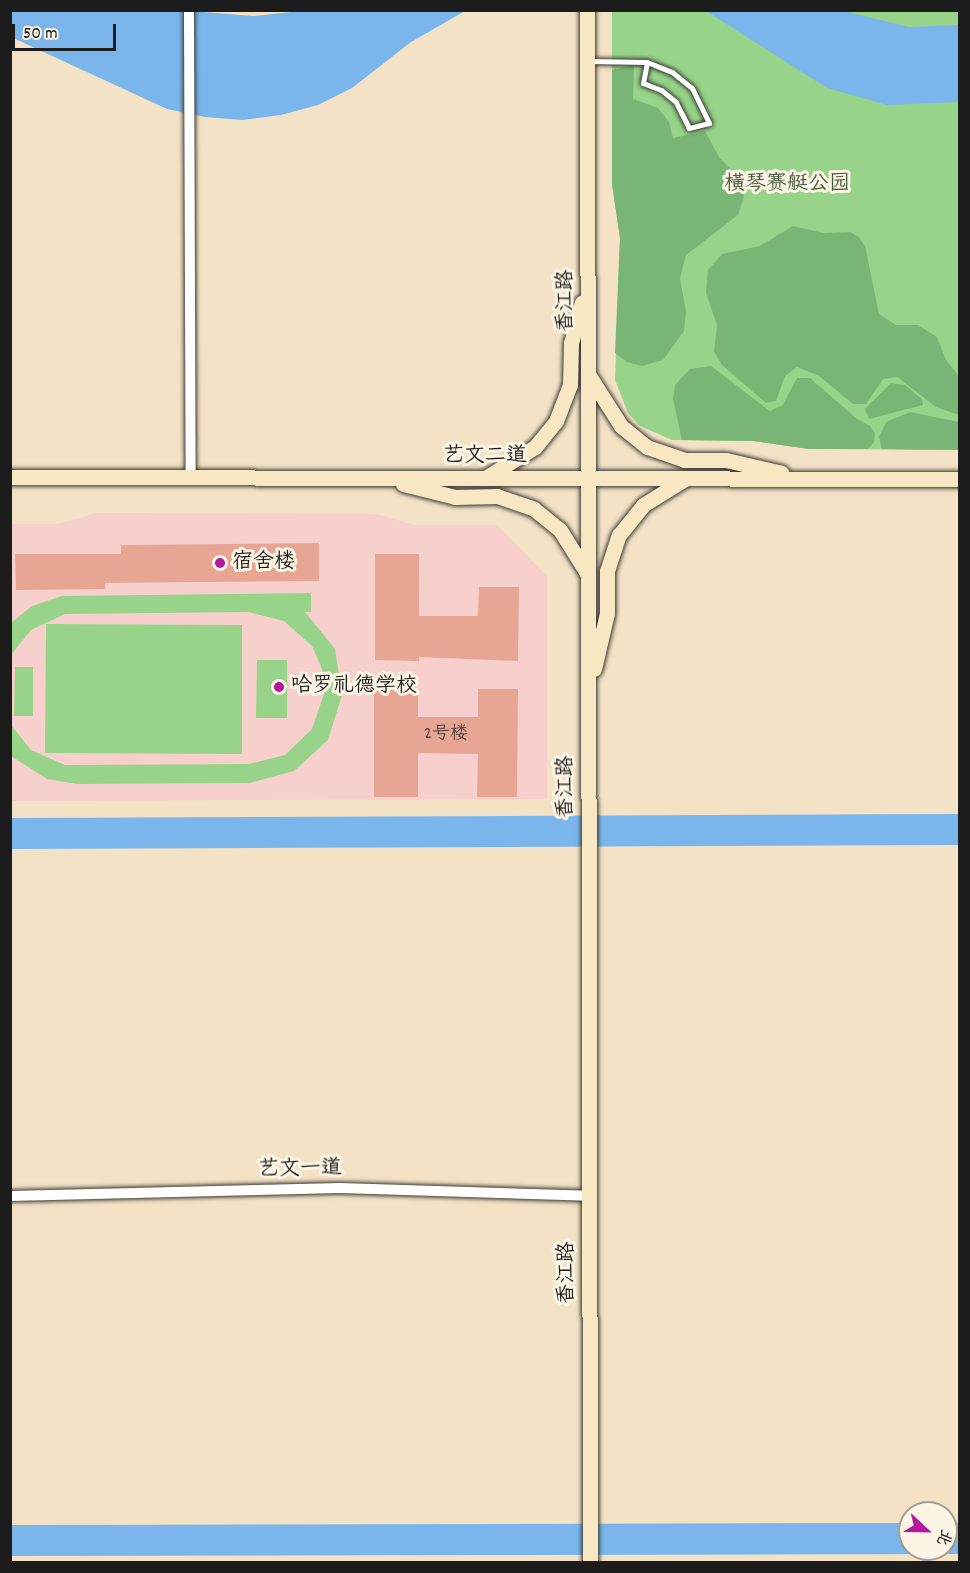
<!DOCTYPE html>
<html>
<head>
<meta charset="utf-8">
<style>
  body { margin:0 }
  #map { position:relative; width:970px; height:1573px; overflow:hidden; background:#f3e2c5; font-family:Dekko,"LXGW WenKai TC",sans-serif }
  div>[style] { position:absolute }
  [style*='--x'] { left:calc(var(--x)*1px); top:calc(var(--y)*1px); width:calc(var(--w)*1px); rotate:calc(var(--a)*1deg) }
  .built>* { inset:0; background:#f7d0ce }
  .green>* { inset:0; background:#97d489 }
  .forest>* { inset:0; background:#79b675 }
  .water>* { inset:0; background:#7ab6ec }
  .building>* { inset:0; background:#e7a694 }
  .roads { filter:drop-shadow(0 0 2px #3c3a35) drop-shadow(0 0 2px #3c3a35) }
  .lane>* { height:5px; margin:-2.5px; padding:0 2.5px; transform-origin:2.5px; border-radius:2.5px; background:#fff }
  .street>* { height:10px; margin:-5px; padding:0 5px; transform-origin:5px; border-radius:5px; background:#fff }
  .secondary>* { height:15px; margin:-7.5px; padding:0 7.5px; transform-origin:7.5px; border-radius:7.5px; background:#f7e8c3 }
  .dots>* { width:16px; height:16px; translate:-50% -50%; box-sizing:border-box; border:3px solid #fcf5e5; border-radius:50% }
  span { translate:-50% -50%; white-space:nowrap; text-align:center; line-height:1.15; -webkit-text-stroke:6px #fcf5e5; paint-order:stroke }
  .number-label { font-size:18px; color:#4f3e3a }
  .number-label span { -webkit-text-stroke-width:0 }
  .park-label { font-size:21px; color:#475c42 }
  .street-label { font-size:21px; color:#1c1c1c }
  .poi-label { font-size:21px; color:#1c1c1c }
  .left { translate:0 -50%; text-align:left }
  .frame { position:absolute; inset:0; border:12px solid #1c1c1c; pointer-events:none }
  .north { position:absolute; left:898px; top:1501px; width:60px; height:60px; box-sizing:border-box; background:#fcf5e5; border:2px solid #a29e95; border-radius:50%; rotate:112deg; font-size:16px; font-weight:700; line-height:24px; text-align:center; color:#1c1c1c }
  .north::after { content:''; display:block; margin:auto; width:21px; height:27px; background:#b5179e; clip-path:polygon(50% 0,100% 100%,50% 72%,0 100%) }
  .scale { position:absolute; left:12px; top:24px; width:104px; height:27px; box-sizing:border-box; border:3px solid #1c1c1c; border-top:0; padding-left:8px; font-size:18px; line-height:21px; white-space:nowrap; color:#1c1c1c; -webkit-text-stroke:4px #fcf5e5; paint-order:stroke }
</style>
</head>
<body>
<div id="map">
  <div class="built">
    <div style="clip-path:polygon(97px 513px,376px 514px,415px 525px,497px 525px,547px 576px,547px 799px,11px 801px,10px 524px,58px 524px)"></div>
  </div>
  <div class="green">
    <div style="clip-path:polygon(612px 11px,959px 11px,959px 450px,809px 449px,753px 441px,672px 440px,640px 426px,628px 413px,615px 380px,620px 238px,612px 184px)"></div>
    <div style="clip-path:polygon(311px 593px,311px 612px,305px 612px,335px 649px,342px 695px,328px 740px,294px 771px,249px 783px,77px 784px,47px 779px,11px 756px,11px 725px,31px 750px,65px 765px,249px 764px,285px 755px,312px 729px,324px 694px,322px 669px,312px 646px,284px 621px,248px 612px,65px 614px,31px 630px,11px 655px,11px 623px,32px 606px,62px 596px)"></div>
    <div style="clip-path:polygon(46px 624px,242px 625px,242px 754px,45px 753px)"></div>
    <div style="clip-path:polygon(257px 660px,287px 660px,287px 718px,256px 718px)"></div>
    <div style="clip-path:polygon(15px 667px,33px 667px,33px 716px,14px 716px)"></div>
  </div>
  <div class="forest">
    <div style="clip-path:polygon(634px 65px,633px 99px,658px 108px,669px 122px,673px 138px,705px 131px,719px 157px,739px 178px,744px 197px,738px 215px,686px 255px,680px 278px,686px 312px,684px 331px,663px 360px,642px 366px,627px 362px,615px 353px,620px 238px,612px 184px,612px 70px)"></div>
    <div style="clip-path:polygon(793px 226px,823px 233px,850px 232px,859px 237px,865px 246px,879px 314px,896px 325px,918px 325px,937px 337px,946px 360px,959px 376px,959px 415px,936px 407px,897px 377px,883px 379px,866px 404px,853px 404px,819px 376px,797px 367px,785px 376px,776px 401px,766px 403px,722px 365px,714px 352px,717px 325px,706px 293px,708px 270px,722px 254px,760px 246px)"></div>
    <div style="clip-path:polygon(711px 366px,770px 411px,783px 405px,797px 378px,810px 378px,856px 418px,870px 426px,875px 433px,874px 442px,868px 449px,809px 449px,753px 441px,682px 440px,673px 399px,675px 385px,690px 369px)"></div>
    <div style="clip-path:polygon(891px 383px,905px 385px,922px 399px,923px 405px,869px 419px,865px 409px)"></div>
    <div style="clip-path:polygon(910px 412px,959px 422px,959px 450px,882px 449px,879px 437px,886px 422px)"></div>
  </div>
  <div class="water">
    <div style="clip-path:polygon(179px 10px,253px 16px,310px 10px,465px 11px,411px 42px,352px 88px,318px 105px,281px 115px,243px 120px,205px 117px,167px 109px,11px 37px,10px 11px)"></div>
    <div style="clip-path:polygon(706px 11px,844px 11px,909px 27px,959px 25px,959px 102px,887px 105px,827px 88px)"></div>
    <div style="clip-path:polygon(959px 814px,960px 845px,11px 849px,10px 818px)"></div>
    <div style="clip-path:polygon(910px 1523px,910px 1549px,946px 1549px,946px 1523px,959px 1523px,960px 1554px,11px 1556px,10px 1525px)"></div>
  </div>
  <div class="building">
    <div style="clip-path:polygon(319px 543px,319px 581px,105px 583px,105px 589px,16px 590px,15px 554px,121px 554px,121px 545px)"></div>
    <div style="clip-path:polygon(375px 554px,419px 554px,419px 616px,478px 616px,479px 587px,519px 587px,518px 661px,419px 657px,419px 661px,375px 660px)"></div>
    <div style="clip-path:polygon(374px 689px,418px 689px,418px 717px,478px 717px,478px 689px,518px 689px,517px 797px,477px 797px,478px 754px,418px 753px,418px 797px,374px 797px)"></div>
  </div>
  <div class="roads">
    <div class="lane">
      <div style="--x:589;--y:61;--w:58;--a:1"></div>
      <div style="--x:647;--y:62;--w:27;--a:22"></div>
      <div style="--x:672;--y:72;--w:26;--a:39"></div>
      <div style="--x:692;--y:88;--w:39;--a:64"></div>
      <div style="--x:709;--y:123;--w:21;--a:166"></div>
      <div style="--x:689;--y:128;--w:29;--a:-117"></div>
      <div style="--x:676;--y:102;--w:19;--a:-141"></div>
      <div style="--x:661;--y:90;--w:19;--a:-159"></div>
      <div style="--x:643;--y:83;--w:21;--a:-79"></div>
    </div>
    <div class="street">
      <div style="--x:189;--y:10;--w:467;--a:89.8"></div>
      <div style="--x:10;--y:1196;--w:330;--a:-1.4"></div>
      <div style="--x:340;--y:1188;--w:249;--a:1.8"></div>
    </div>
    <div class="secondary">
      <div style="--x:587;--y:10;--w:1552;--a:89.89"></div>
      <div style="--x:588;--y:374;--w:62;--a:57.6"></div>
      <div style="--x:621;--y:426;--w:33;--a:39"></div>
      <div style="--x:647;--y:447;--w:39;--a:19"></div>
      <div style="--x:684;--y:460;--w:42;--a:0"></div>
      <div style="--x:726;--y:460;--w:57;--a:13.1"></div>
      <div style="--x:10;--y:477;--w:950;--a:0.12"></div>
      <div style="--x:485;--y:478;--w:59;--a:-31.8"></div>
      <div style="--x:535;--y:447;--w:33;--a:-51"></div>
      <div style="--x:556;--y:421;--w:39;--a:-69"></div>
      <div style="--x:570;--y:385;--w:42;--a:-88.6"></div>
      <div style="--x:571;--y:343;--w:42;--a:-75"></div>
      <div style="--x:403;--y:484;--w:54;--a:14"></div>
      <div style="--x:455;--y:497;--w:42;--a:-1.4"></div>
      <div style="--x:497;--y:496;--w:39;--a:19"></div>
      <div style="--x:534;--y:509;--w:33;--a:39"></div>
      <div style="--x:560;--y:530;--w:51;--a:57.9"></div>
      <div style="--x:594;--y:669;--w:57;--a:-76.9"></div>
      <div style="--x:607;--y:613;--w:42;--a:-90"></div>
      <div style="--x:607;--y:571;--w:38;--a:-72"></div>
      <div style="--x:619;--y:535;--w:38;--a:-51"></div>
      <div style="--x:643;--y:505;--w:49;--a:-31.8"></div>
    </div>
  </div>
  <div class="dots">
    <div style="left:220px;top:563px;background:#b5179e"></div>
    <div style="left:279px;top:687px;background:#b5179e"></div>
  </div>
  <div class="number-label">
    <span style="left:446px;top:735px">2号楼</span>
  </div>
  <div class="park-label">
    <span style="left:787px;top:185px">横琴赛艇公园</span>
  </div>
  <div class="street-label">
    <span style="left:567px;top:301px;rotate:-90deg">香江路</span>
    <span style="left:485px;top:457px">艺文二道</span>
    <span style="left:567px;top:787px;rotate:-90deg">香江路</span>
    <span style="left:300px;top:1170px;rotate:-1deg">艺文一道</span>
    <span style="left:568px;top:1273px;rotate:-90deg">香江路</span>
  </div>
  <div class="poi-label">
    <span class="left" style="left:232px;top:563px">宿舍楼</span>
    <span class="left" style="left:291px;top:687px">哈罗礼德学校</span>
  </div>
  <div class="frame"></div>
  <div class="north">北</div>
  <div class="scale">50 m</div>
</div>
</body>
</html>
